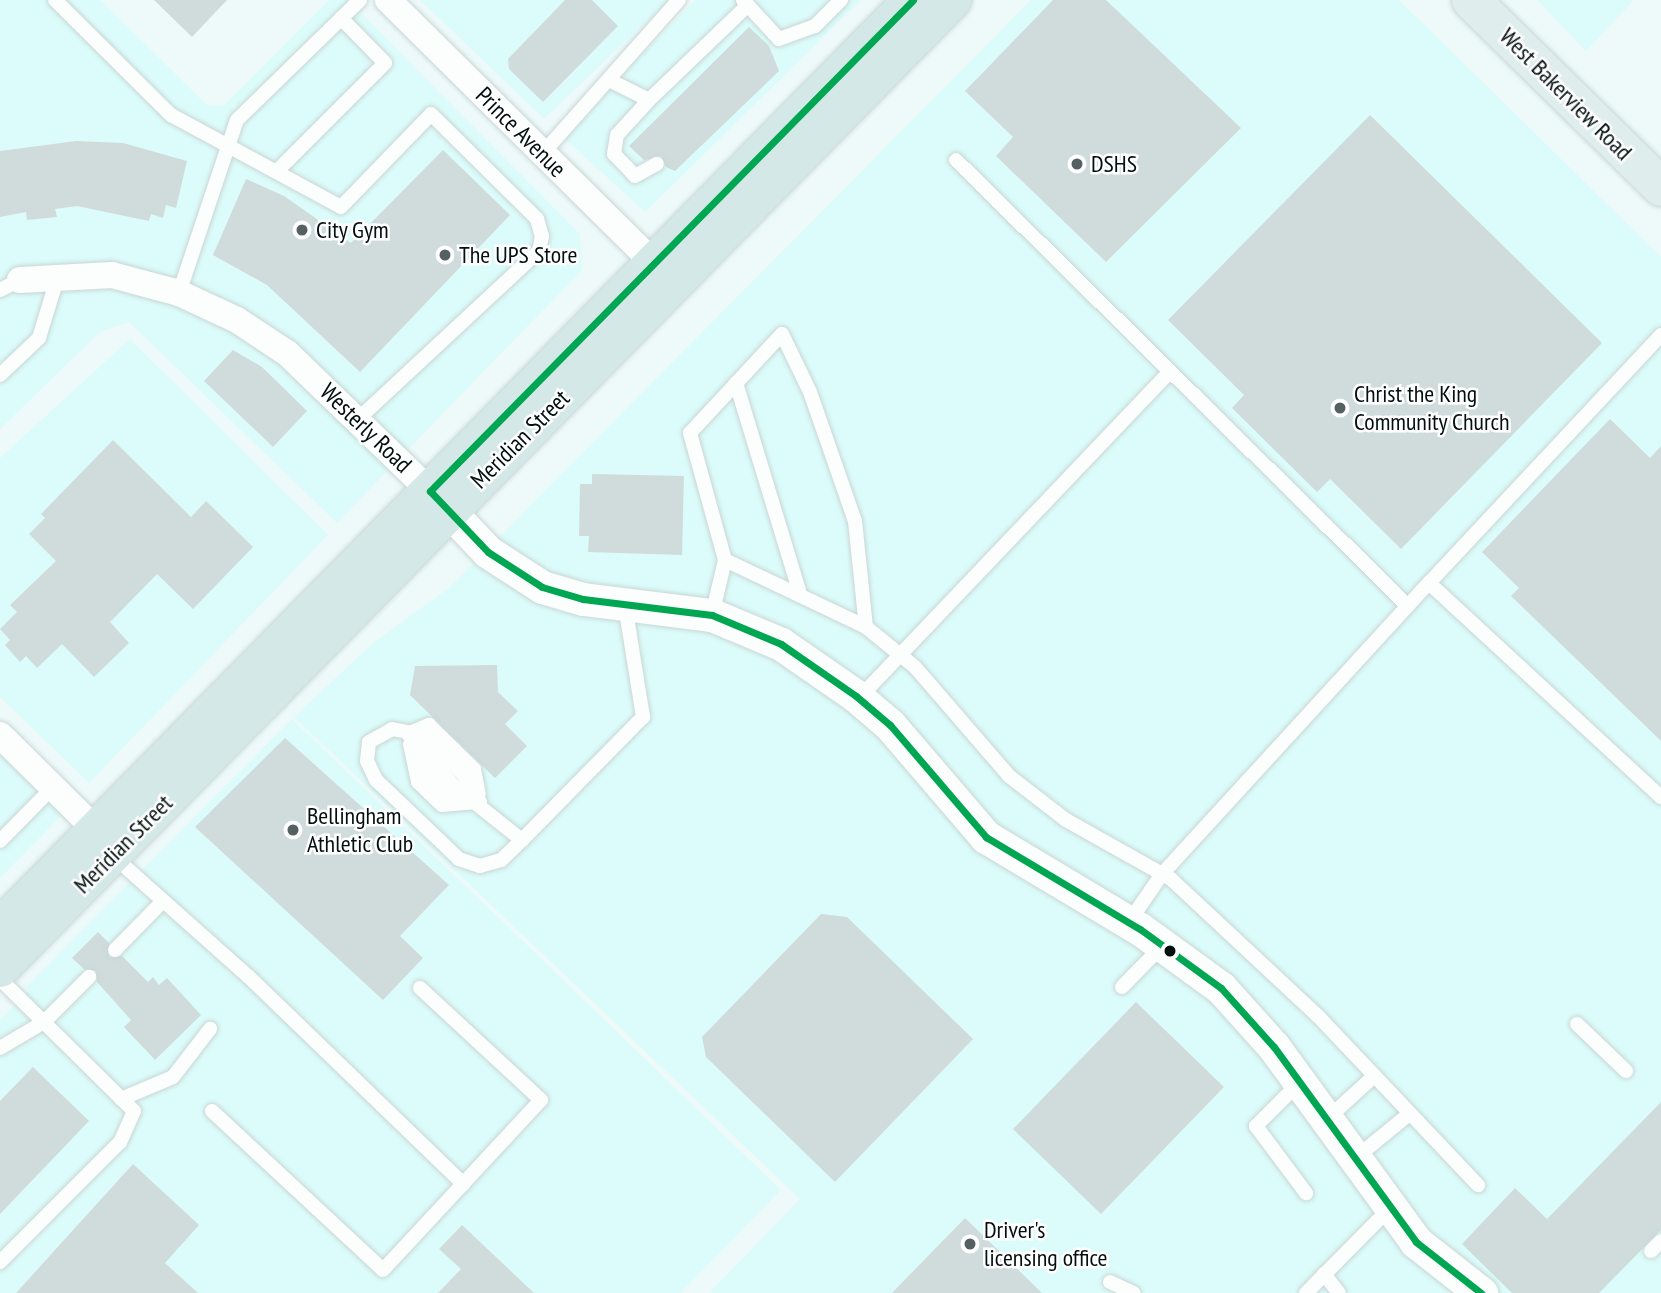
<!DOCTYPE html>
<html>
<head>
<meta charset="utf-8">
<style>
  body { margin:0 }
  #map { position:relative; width:1661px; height:1293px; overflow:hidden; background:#edfaf9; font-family:"PT Sans Narrow",sans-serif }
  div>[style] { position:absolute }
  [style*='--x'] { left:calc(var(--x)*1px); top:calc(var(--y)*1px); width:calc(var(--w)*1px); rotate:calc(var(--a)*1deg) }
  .built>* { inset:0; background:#dbfcfa }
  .building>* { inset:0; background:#cfdcdb }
  .roads { filter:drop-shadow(0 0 2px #c9d6d5) drop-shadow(0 0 2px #c9d6d5) }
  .service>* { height:14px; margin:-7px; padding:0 7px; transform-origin:7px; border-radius:7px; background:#fcfefe }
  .minor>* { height:26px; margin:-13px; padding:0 13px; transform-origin:13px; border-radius:13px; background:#fcfefe }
  .tertiary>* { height:33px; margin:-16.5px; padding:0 16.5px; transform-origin:16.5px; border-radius:16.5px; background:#fcfefe }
  .primary>* { height:38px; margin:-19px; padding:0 19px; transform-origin:19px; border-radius:19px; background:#dfeded }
  .trunk>* { height:38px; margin:-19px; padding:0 19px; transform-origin:19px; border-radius:19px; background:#d4e8e8 }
  .bus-1>* { height:7px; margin:-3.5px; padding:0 3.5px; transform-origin:3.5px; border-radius:3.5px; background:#00a651 }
  .dots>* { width:19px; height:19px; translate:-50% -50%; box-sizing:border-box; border:4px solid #fff; border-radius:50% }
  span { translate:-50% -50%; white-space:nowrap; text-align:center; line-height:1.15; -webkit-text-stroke:5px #fff; paint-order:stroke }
  .street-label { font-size:24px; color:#030f0f }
  .poi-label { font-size:24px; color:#030f0f }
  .left { translate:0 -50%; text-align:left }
</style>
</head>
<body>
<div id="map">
  <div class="built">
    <div style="clip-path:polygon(0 0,100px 0,207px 105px,223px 106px,329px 0,348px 0,580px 234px,582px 270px,337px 523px,129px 322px,100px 332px,0 429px)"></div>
    <div style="clip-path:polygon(420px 0,669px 0,544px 119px)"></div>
    <div style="clip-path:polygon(695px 0,861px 0,645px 212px,562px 136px)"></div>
    <div style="clip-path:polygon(1031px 0,1399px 0,1661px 257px,1661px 1293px,709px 1293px,800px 1199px,294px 717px,372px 644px,450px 587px)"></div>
    <div style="clip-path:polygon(1537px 0,1634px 0,1586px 51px)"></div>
    <div style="clip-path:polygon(130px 339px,328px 535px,89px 783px,0 697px,0 458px)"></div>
    <div style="clip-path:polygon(292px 719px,781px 1190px,680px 1293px,0 1293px,0 1020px,29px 991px,26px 987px)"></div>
    <div style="clip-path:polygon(0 748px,65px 812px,0 878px)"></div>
  </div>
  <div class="building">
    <div style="clip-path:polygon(154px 0,227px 0,192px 37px)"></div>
    <div style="clip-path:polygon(565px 0,592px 0,618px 26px,543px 102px,509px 69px,508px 59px)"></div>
    <div style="clip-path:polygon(1053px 0,1106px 0,1241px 128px,1106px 262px,996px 156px,1013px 137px,965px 91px)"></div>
    <div style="clip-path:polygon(749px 27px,769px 46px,779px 71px,675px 171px,666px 167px,661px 156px,644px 160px,629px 146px)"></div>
    <div style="clip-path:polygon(1370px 115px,1602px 343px,1401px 549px,1330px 479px,1317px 492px,1232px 408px,1244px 395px,1168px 320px)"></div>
    <div style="clip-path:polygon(76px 141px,123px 143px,187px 161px,176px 208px,166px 205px,163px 218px,151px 214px,149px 221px,77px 206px,55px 209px,57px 217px,27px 220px,26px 212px,0 217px,0 151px)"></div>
    <div style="clip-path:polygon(443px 150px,510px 215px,360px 372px,267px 285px,213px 255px,246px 179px,284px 196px,351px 243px)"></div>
    <div style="clip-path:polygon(233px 350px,262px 367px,307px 411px,273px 447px,204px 381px)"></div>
    <div style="clip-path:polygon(1610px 419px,1650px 458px,1661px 446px,1661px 741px,1511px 596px,1519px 588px,1482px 552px)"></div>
    <div style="clip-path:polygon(113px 440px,191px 517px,206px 501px,253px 547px,193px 609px,157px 574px,110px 622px,129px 643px,94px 677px,62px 644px,37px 668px,26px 656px,20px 662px,5px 645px,10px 640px,0 629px,17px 612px,10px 605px,56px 561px,29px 534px,45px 518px,41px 514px)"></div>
    <div style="clip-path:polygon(592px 474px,684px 476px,682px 555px,588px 552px,589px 536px,579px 536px,580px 484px,592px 484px)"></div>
    <div style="clip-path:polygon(497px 665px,498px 692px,518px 711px,505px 724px,527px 746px,495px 778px,410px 695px,415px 666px)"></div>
    <div style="clip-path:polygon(285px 738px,449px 885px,400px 936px,423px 958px,383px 1000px,195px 827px)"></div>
    <div style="clip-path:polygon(821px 914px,847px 917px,973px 1039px,835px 1182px,706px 1057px,702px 1037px)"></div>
    <div style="clip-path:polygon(98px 932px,109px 943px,109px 957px,122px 956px,148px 982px,153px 977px,159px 985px,167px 978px,201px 1015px,155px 1060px,124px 1027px,131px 1020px,97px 982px,96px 971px,84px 969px,72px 958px)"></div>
    <div style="clip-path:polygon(1136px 1002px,1224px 1087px,1101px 1214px,1013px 1129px)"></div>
    <div style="clip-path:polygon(33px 1067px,89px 1121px,0 1214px,0 1101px)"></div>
    <div style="clip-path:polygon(1661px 1102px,1661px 1230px,1599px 1293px,1512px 1293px,1462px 1244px,1515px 1188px,1547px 1219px)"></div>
    <div style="clip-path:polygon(133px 1164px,199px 1225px,165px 1263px,198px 1293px,16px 1293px)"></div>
    <div style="clip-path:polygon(965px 1218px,1042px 1293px,892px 1293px)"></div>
    <div style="clip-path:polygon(462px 1225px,534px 1293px,438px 1293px,461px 1269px,439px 1249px)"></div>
  </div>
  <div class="roads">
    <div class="service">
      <div style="--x:55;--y:0;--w:163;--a:44.8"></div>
      <div style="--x:171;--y:115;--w:193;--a:28.4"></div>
      <div style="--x:341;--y:207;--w:129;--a:-45.9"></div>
      <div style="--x:431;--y:114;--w:149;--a:44.7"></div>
      <div style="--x:537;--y:219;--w:18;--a:74"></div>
      <div style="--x:542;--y:236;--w:15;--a:101"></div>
      <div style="--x:539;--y:251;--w:247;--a:137.1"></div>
      <div style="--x:743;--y:0;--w:53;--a:47.3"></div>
      <div style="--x:779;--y:39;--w:38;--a:-20"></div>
      <div style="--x:815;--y:26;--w:37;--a:-45"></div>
      <div style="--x:611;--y:81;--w:42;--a:26.6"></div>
      <div style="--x:649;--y:100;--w:137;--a:-43.8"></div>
      <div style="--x:649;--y:100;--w:47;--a:132.4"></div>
      <div style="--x:617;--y:135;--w:19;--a:99"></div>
      <div style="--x:614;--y:154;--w:30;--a:46"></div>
      <div style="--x:635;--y:176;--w:25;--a:-29"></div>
      <div style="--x:543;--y:153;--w:205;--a:-48.4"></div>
      <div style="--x:956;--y:160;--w:635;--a:44.62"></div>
      <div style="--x:278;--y:170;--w:151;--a:-45"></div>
      <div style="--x:385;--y:63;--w:63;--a:-134.4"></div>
      <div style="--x:0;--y:290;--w:22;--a:-27"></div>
      <div style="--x:179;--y:293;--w:182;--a:-71.5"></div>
      <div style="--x:237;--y:120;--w:172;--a:-44.3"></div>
      <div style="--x:1661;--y:335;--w:340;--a:133.1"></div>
      <div style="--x:1429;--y:583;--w:316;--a:42.7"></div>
      <div style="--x:0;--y:375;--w:54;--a:-43.5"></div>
      <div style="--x:39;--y:338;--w:65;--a:-73"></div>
      <div style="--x:736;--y:383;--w:217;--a:73.1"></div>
      <div style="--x:725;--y:560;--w:156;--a:25.4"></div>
      <div style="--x:712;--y:615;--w:57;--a:-76.7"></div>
      <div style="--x:725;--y:560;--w:132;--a:-105.4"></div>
      <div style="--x:690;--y:433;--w:135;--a:-47.1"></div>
      <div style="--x:782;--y:334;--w:64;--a:64.2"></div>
      <div style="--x:810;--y:392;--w:137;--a:70.8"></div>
      <div style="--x:855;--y:521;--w:107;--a:84.1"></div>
      <div style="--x:866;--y:627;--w:63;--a:39.2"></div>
      <div style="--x:915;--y:667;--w:144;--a:49.2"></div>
      <div style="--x:1009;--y:776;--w:72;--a:37.7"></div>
      <div style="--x:1066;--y:820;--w:120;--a:29.3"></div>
      <div style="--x:1171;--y:879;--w:201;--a:43"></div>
      <div style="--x:1318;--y:1016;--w:233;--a:46.6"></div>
      <div style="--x:859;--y:698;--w:451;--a:-46.4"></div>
      <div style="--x:410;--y:733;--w:21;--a:-23"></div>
      <div style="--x:429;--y:725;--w:63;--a:44.4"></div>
      <div style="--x:474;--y:769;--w:25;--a:79"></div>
      <div style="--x:408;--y:734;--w:69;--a:48.5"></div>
      <div style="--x:454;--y:786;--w:87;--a:38.5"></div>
      <div style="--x:522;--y:840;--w:29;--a:136"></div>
      <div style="--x:501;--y:860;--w:22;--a:164"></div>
      <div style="--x:480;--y:866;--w:22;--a:-162"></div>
      <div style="--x:459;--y:859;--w:115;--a:-136.4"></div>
      <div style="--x:376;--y:780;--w:21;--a:-115"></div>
      <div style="--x:367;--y:761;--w:19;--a:-84"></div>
      <div style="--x:369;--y:742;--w:26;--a:-29"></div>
      <div style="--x:392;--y:729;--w:31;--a:11"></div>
      <div style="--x:422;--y:735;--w:57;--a:43.6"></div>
      <div style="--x:463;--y:774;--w:33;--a:59"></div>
      <div style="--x:410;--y:744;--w:39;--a:78"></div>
      <div style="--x:418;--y:782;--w:33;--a:44"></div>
      <div style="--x:442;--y:805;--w:38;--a:-5"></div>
      <div style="--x:418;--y:762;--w:47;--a:48.5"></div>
      <div style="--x:449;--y:797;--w:16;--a:7"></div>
      <div style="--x:522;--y:840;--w:173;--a:-45.5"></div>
      <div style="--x:643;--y:717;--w:114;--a:-99.1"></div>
      <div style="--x:0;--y:841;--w:76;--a:-45.5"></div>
      <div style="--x:113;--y:856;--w:182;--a:41.7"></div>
      <div style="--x:249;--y:977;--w:298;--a:44"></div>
      <div style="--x:1129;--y:922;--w:58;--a:-55.5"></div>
      <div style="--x:1162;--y:874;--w:395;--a:-47.5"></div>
      <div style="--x:115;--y:950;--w:66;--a:-45.6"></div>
      <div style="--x:0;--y:979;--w:188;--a:44.6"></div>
      <div style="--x:134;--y:1111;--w:34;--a:114"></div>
      <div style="--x:120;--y:1142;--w:170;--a:135"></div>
      <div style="--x:1122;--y:987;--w:59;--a:-45.7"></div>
      <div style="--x:1577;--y:1024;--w:68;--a:43.8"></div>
      <div style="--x:0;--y:1048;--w:51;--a:-30.6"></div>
      <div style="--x:44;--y:1022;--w:64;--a:-45"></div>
      <div style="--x:1299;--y:1083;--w:61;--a:135"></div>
      <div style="--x:1256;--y:1126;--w:84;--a:53.3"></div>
      <div style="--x:121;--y:1099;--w:56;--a:-22.9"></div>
      <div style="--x:173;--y:1077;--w:61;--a:-52.4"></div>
      <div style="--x:212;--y:1111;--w:233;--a:42.9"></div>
      <div style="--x:383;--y:1270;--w:232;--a:-47.1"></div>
      <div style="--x:541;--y:1100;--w:165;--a:-137.2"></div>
      <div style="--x:1326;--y:1120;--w:65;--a:-42.5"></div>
      <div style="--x:1353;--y:1160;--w:71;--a:-39.3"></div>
      <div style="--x:1651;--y:1251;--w:14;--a:-45"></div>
      <div style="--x:1324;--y:1274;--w:24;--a:52"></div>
      <div style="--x:1110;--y:1282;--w:26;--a:25"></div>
      <div style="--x:1306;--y:1293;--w:117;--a:-45.3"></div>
    </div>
    <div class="minor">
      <div style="--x:388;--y:0;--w:374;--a:44.7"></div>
      <div style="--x:20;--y:280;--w:92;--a:-3.1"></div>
      <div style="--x:112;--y:275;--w:69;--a:15"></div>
      <div style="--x:179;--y:293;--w:64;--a:25"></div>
      <div style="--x:237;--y:320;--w:60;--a:33.4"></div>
      <div style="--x:287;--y:353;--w:199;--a:44"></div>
      <div style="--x:0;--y:735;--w:135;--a:44.7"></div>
    </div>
    <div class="tertiary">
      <div style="--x:432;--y:493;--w:81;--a:46.5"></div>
      <div style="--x:488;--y:552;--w:64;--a:32.9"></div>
      <div style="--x:542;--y:587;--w:43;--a:16.3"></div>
      <div style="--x:583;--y:599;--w:130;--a:7.1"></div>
      <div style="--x:712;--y:615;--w:75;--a:22.8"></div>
      <div style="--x:781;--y:644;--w:91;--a:34.7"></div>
      <div style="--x:856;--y:696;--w:45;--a:40.5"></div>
      <div style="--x:890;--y:725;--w:148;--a:49.4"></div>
      <div style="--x:986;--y:837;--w:179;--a:30.9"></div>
      <div style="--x:1140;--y:929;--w:100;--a:36.1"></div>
      <div style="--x:1221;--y:988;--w:79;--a:48.1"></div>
      <div style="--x:1274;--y:1047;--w:241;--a:53.9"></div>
      <div style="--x:1416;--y:1242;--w:83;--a:38.1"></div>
    </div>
    <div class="primary">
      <div style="--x:1471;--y:0;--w:267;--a:44.5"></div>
    </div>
    <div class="trunk">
      <div style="--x:0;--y:928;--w:1302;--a:-45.47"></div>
      <div style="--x:0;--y:968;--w:1358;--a:-45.48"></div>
    </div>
  </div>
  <div class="bus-1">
    <div style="--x:913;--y:0;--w:689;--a:134.53"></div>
    <div style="--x:430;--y:491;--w:84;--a:46.4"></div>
    <div style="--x:488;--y:552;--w:64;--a:32.9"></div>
    <div style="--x:542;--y:587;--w:43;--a:16.3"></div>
    <div style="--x:583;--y:599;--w:130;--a:7.1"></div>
    <div style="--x:712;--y:615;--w:75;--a:22.8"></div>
    <div style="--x:781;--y:644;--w:91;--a:34.7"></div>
    <div style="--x:856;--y:696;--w:45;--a:40.5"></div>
    <div style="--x:890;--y:725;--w:148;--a:49.4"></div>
    <div style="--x:986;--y:837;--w:179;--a:30.9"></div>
    <div style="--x:1140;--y:929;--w:100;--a:36.1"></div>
    <div style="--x:1221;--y:988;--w:79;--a:48.1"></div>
    <div style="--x:1274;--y:1047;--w:241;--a:53.9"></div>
    <div style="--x:1416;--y:1242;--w:83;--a:38.1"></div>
  </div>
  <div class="dots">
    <div style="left:1077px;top:164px;background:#556161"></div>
    <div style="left:302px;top:230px;background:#556161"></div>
    <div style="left:445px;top:255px;background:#556161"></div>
    <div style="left:1340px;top:408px;background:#556161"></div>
    <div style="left:293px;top:830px;background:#556161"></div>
    <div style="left:1170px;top:951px;background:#030f0f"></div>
    <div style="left:970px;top:1244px;background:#556161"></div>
  </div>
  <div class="street-label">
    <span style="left:1566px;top:94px;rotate:45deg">West Bakerview Road</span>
    <span style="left:521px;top:132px;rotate:45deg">Prince Avenue</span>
    <span style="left:366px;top:428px;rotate:44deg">Westerly Road</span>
    <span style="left:520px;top:439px;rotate:-45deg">Meridian Street</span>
    <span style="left:123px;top:844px;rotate:-45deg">Meridian Street</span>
  </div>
  <div class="poi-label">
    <span class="left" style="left:1091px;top:164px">DSHS</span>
    <span class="left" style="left:316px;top:230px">City Gym</span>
    <span class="left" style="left:459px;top:255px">The UPS Store</span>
    <span class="left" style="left:1354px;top:408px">Christ the King<br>Community Church</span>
    <span class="left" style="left:307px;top:830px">Bellingham<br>Athletic Club</span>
    <span class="left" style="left:984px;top:1244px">Driver's<br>licensing office</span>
  </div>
</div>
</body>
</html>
